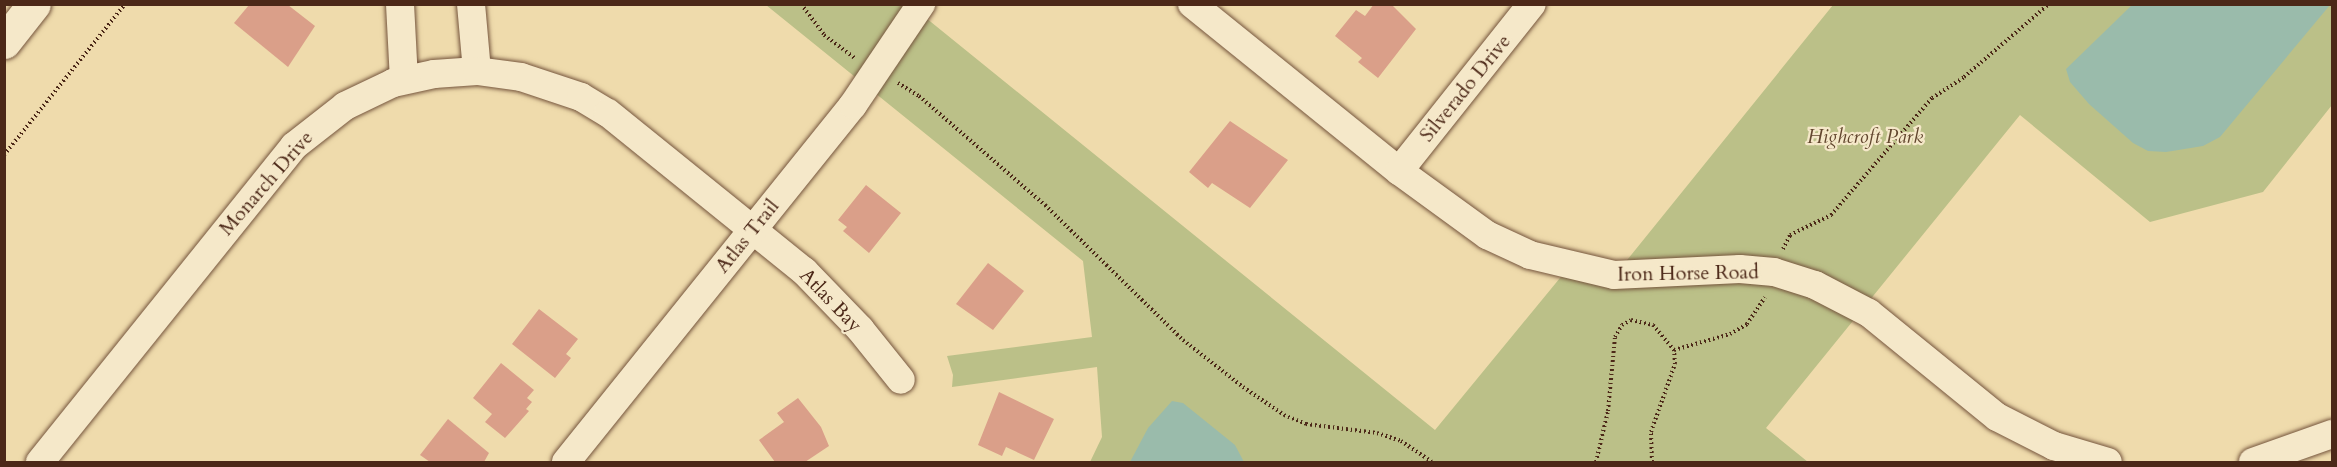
<!DOCTYPE html>
<html>
<head>
<meta charset="utf-8">
<style>
  body { margin:0 }
  #map { position:relative; width:2337px; height:467px; overflow:hidden; background:#efdbac; font-family:Cardo,serif }
  div>[style] { position:absolute }
  [style*='--x'] { left:calc(var(--x)*1px); top:calc(var(--y)*1px); width:calc(var(--w)*1px); rotate:calc(var(--a)*1deg) }
  .green>* { inset:0; background:#bbc088 }
  .water>* { inset:0; background:#9abbab }
  .building>* { inset:0; background:#da9f89 }
  .path>* { height:4px; margin-top:-2px; transform-origin:0; background:repeating-linear-gradient(90deg,#4c2818 0 1.5px,transparent 0 4.5px) }
  .roads { filter:drop-shadow(0 0 2px #75553d) drop-shadow(0 0 2px #75553d) }
  .minor>* { height:28px; margin:-14px; padding:0 14px; transform-origin:14px; border-radius:14px; background:#f5e8c9 }
  .secondary>* { height:33px; margin:-16.5px; padding:0 16.5px; transform-origin:16.5px; border-radius:16.5px; background:#f5e8c9 }
  span { translate:-50% -50%; white-space:nowrap; text-align:center; line-height:1.15; -webkit-text-stroke:4.5px #f5e8c9; paint-order:stroke }
  .street-label { font-size:20px; color:#4c2818 }
  .park-label { font-size:20px; color:#62462e; font-style:italic }
  .frame { position:absolute; inset:0; border:6px solid #4c2818; pointer-events:none }
</style>
</head>
<body>
<div id="map">
  <div class="green">
    <div style="clip-path:polygon(766px 5px,910px 5px,1435px 430px,1569px 267px,1615px 275px,1833px 5px,2332px 5px,2332px 105px,2263px 192px,2150px 222px,2020px 115px,1766px 428px,1808px 462px,1090px 462px,1102px 437px,1097px 367px,952px 387px,953px 375px,947px 356px,1092px 337px,1083px 261px)"></div>
  </div>
  <div class="water">
    <div style="clip-path:polygon(2133px 4px,2330px 4px,2330px 5px,2220px 137px,2203px 146px,2166px 152px,2148px 151px,2133px 143px,2089px 104px,2070px 82px,2066px 69px)"></div>
    <div style="clip-path:polygon(1172px 401px,1183px 403px,1235px 445px,1244px 462px,1130px 462px,1148px 428px)"></div>
  </div>
  <div class="building">
    <div style="clip-path:polygon(1374px 4px,1391px 4px,1416px 29px,1378px 78px,1358px 62px,1362px 58px,1335px 36px,1356px 10px,1365px 16px)"></div>
    <div style="clip-path:polygon(249px 5px,288px 5px,315px 26px,288px 67px,234px 23px)"></div>
    <div style="clip-path:polygon(1230px 121px,1288px 160px,1250px 208px,1212px 183px,1208px 188px,1189px 172px)"></div>
    <div style="clip-path:polygon(866px 185px,901px 213px,869px 253px,843px 231px,847px 227px,838px 220px)"></div>
    <div style="clip-path:polygon(988px 263px,1024px 291px,993px 330px,956px 304px)"></div>
    <div style="clip-path:polygon(539px 309px,578px 339px,566px 354px,571px 358px,555px 378px,512px 344px)"></div>
    <div style="clip-path:polygon(501px 363px,534px 390px,527px 398px,532px 402px,526px 409px,529px 411px,505px 438px,485px 422px,492px 414px,473px 398px)"></div>
    <div style="clip-path:polygon(999px 392px,1054px 419px,1034px 460px,1006px 447px,1002px 456px,978px 445px)"></div>
    <div style="clip-path:polygon(798px 398px,821px 427px,829px 446px,805px 462px,775px 462px,759px 440px,784px 422px,777px 413px)"></div>
    <div style="clip-path:polygon(448px 419px,489px 453px,484px 462px,430px 462px,420px 455px)"></div>
  </div>
  <div class="path">
    <div style="--x:801;--y:4;--w:39;--a:53"></div>
    <div style="--x:824;--y:35;--w:39;--a:37"></div>
    <div style="--x:898;--y:83;--w:25;--a:32"></div>
    <div style="--x:919;--y:96;--w:167;--a:40.9"></div>
    <div style="--x:1045;--y:205;--w:193;--a:44.4"></div>
    <div style="--x:1183;--y:340;--w:76;--a:38.1"></div>
    <div style="--x:1243;--y:387;--w:50;--a:34.3"></div>
    <div style="--x:1284;--y:415;--w:24;--a:22"></div>
    <div style="--x:1306;--y:424;--w:72;--a:7.2"></div>
    <div style="--x:1377;--y:433;--w:25;--a:18"></div>
    <div style="--x:1401;--y:441;--w:37;--a:34"></div>
    <div style="--x:4;--y:155;--w:193;--a:-51.3"></div>
    <div style="--x:1783;--y:249;--w:16;--a:-63"></div>
    <div style="--x:1790;--y:235;--w:46;--a:-26"></div>
    <div style="--x:1831;--y:215;--w:155;--a:-49.2"></div>
    <div style="--x:1932;--y:98;--w:38;--a:-33"></div>
    <div style="--x:1964;--y:77;--w:112;--a:-40.7"></div>
    <div style="--x:1596;--y:462;--w:52;--a:-76.8"></div>
    <div style="--x:1608;--y:411;--w:74;--a:-84.6"></div>
    <div style="--x:1615;--y:337;--w:14;--a:-60"></div>
    <div style="--x:1622;--y:325;--w:10;--a:-29"></div>
    <div style="--x:1631;--y:320;--w:23;--a:13"></div>
    <div style="--x:1653;--y:325;--w:33;--a:50"></div>
    <div style="--x:1674;--y:350;--w:58;--a:-15.9"></div>
    <div style="--x:1730;--y:334;--w:20;--a:-30"></div>
    <div style="--x:1747;--y:324;--w:32;--a:-56"></div>
    <div style="--x:1652;--y:462;--w:30;--a:-92"></div>
    <div style="--x:1651;--y:432;--w:72;--a:-70.6"></div>
    <div style="--x:1675;--y:364;--w:14;--a:-94"></div>
  </div>
  <div class="roads">
    <div class="minor">
      <div style="--x:400;--y:4;--w:76;--a:87"></div>
      <div style="--x:471;--y:4;--w:67;--a:84.9"></div>
      <div style="--x:1192;--y:4;--w:266;--a:38.9"></div>
      <div style="--x:1399;--y:171;--w:109;--a:36"></div>
      <div style="--x:1487;--y:235;--w:47;--a:24.9"></div>
      <div style="--x:1530;--y:255;--w:86;--a:13.4"></div>
      <div style="--x:1614;--y:275;--w:126;--a:-2.7"></div>
      <div style="--x:1740;--y:269;--w:34;--a:5"></div>
      <div style="--x:1774;--y:272;--w:43;--a:17.6"></div>
      <div style="--x:1815;--y:285;--w:61;--a:27.4"></div>
      <div style="--x:1869;--y:313;--w:165;--a:39.1"></div>
      <div style="--x:1997;--y:417;--w:64;--a:27"></div>
      <div style="--x:2054;--y:446;--w:56;--a:16.5"></div>
      <div style="--x:1399;--y:171;--w:213;--a:-51.5"></div>
      <div style="--x:40;--y:462;--w:405;--a:-51.2"></div>
      <div style="--x:294;--y:146;--w:65;--a:-38.1"></div>
      <div style="--x:345;--y:106;--w:53;--a:-25.6"></div>
      <div style="--x:393;--y:83;--w:42;--a:-12.4"></div>
      <div style="--x:434;--y:74;--w:43;--a:-4"></div>
      <div style="--x:477;--y:71;--w:44;--a:7.8"></div>
      <div style="--x:521;--y:77;--w:63;--a:18.4"></div>
      <div style="--x:581;--y:97;--w:31;--a:31"></div>
      <div style="--x:608;--y:113;--w:252;--a:38.9"></div>
      <div style="--x:804;--y:271;--w:81;--a:46"></div>
      <div style="--x:860;--y:329;--w:65;--a:51.2"></div>
      <div style="--x:566;--y:462;--w:458;--a:-51.2"></div>
      <div style="--x:853;--y:105;--w:122;--a:-56"></div>
      <div style="--x:2253;--y:462;--w:84;--a:-19.5"></div>
    </div>
    <div class="secondary">
      <div style="--x:4;--y:42;--w:48;--a:-51.7"></div>
    </div>
  </div>
  <div class="street-label">
    <span style="left:1465px;top:88px;rotate:-51deg">Silverado Drive</span>
    <span style="left:266px;top:183px;rotate:-49deg">Monarch Drive</span>
    <span style="left:747px;top:236px;rotate:-51deg">Atlas Trail</span>
    <span style="left:1688px;top:273px;rotate:-1deg">Iron Horse Road</span>
    <span style="left:831px;top:300px;rotate:46deg">Atlas Bay</span>
  </div>
  <div class="park-label">
    <span style="left:1865px;top:136px">Highcroft Park</span>
  </div>
  <div class="frame"></div>
</div>
</body>
</html>
